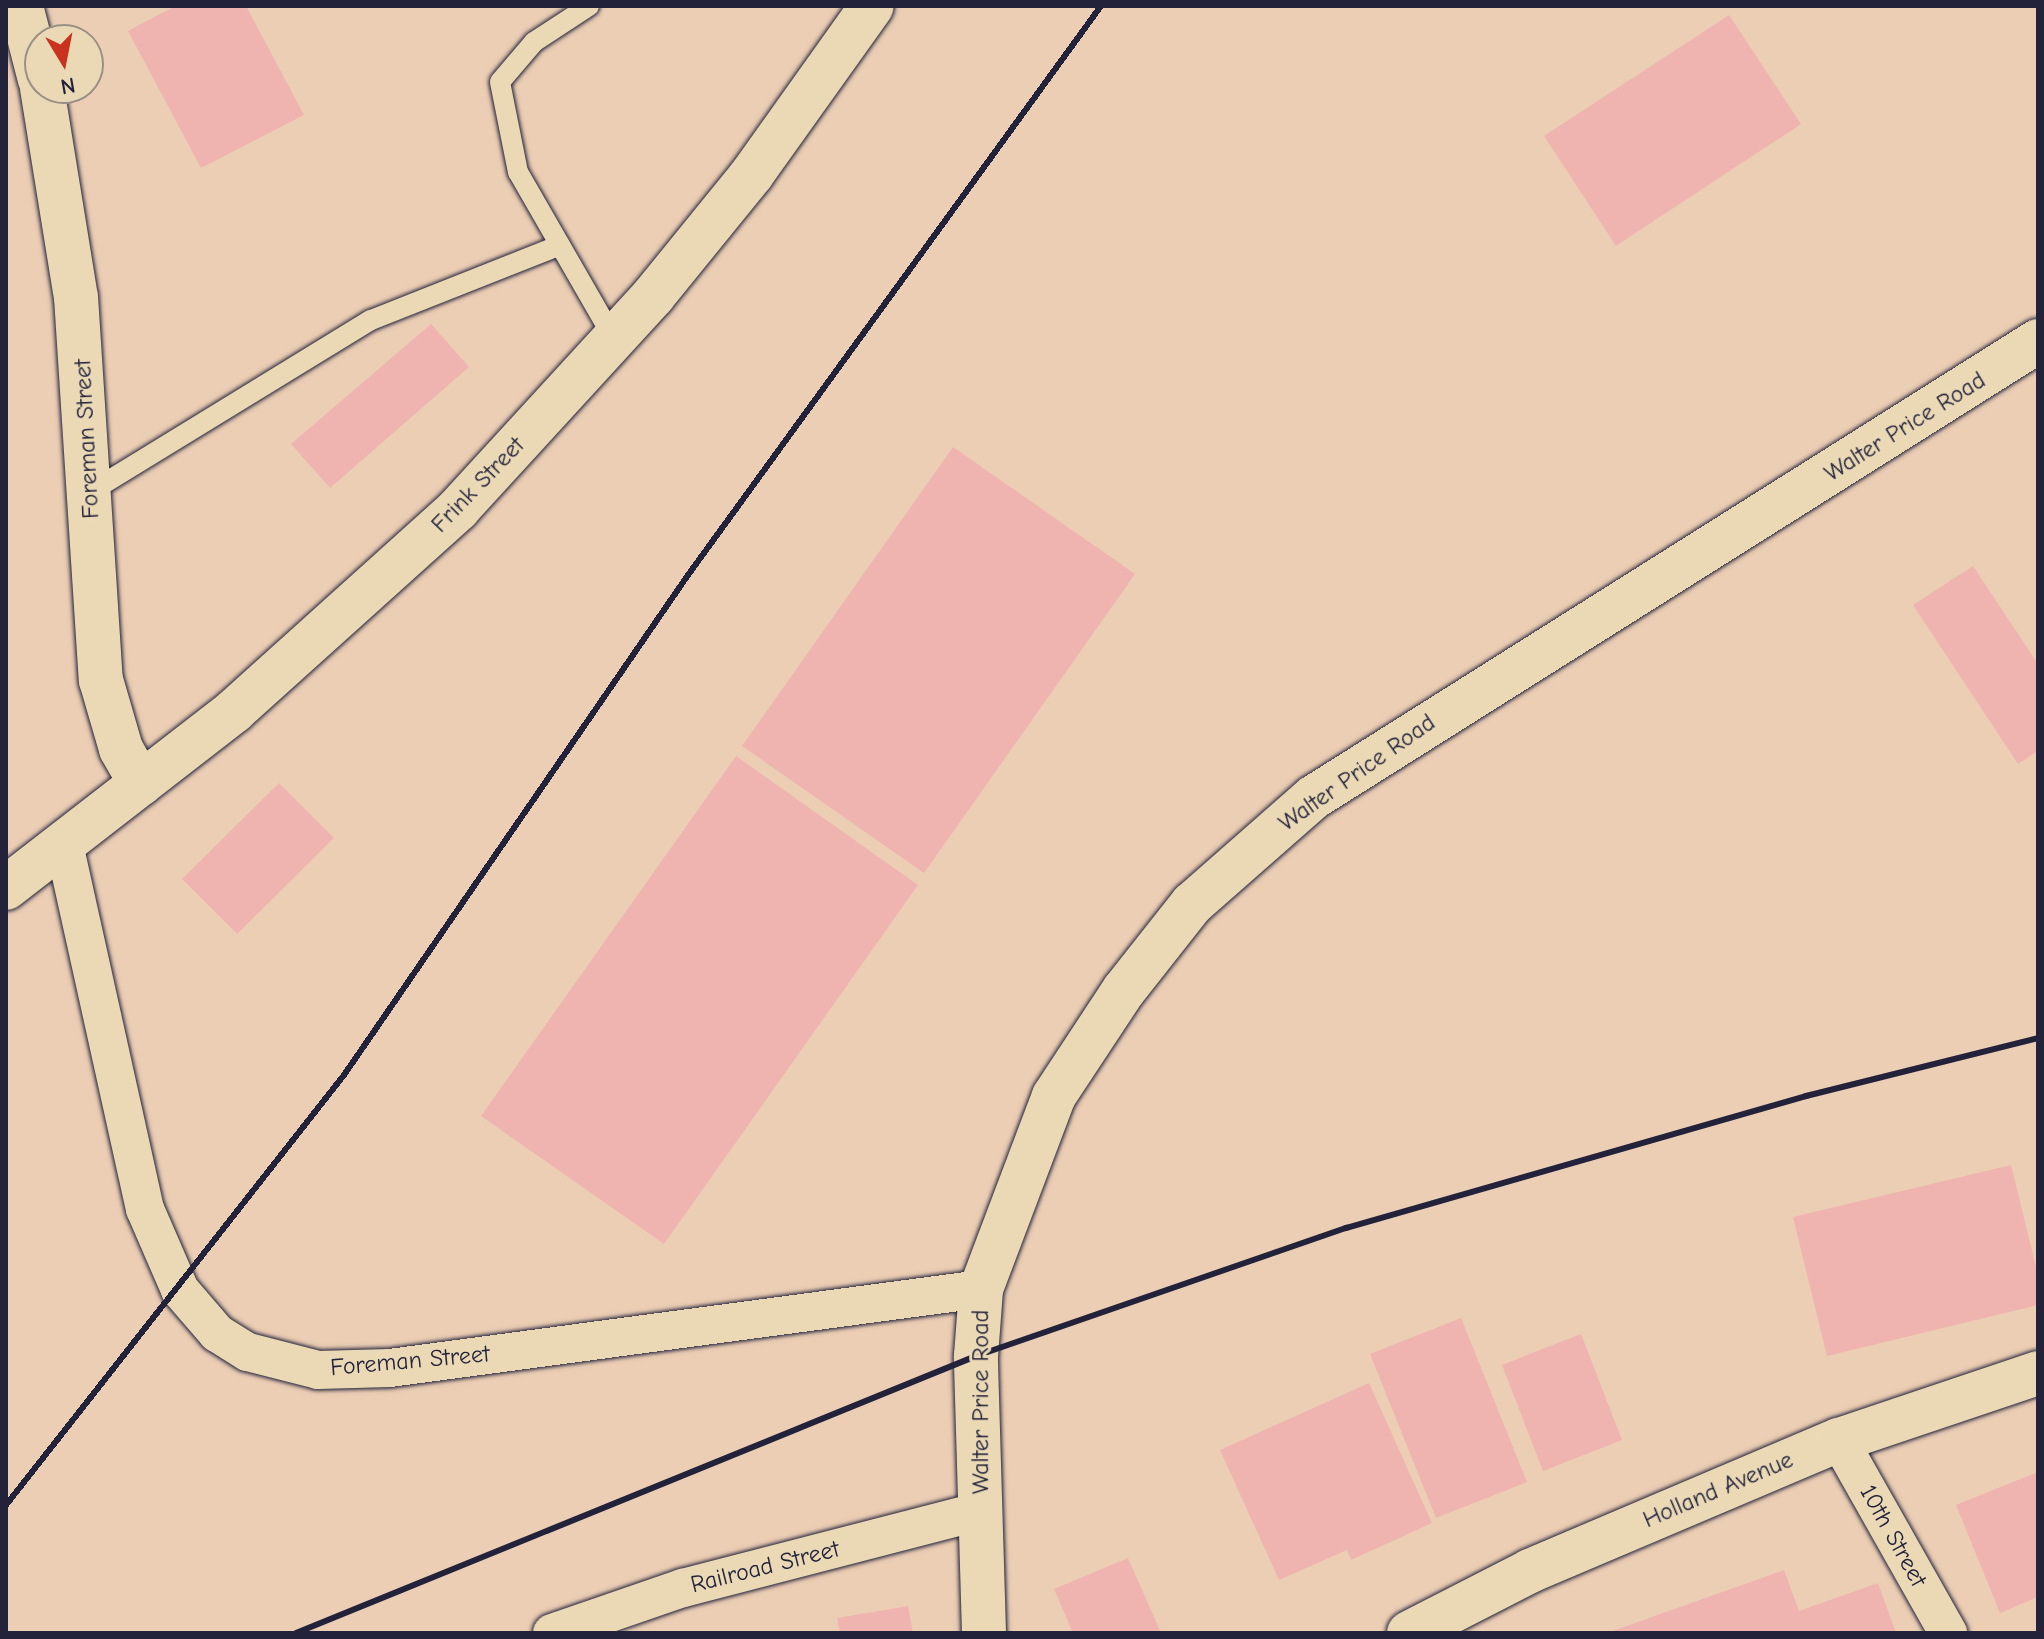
<!DOCTYPE html>
<html>
<head>
<meta charset="utf-8">
<style>
  body { margin:0 }
  #map { position:relative; width:2044px; height:1639px; overflow:hidden; background:#ecceb4; font-family:"Comic Neue",sans-serif }
  div>[style] { position:absolute }
  [style*='--x'] { left:calc(var(--x)*1px); top:calc(var(--y)*1px); width:calc(var(--w)*1px); rotate:calc(var(--a)*1deg) }
  .building>* { inset:0; background:#efb4af }
  .roads { filter:drop-shadow(0 0 2px #22223b) drop-shadow(0 0 2px #22223b) }
  .lane>* { height:20px; margin:-10px; padding:0 10px; transform-origin:10px; border-radius:10px; background:#ebd9b6 }
  .street>* { height:38px; margin:-19px; padding:0 19px; transform-origin:19px; border-radius:19px; background:#ebd9b6 }
  .secondary>* { height:44px; margin:-22px; padding:0 22px; transform-origin:22px; border-radius:22px; background:#ebd9b6 }
  .rail>* { height:6px; margin:-3px; padding:0 3px; transform-origin:3px; border-radius:3px; background:#22223b }
  span { translate:-50% -50%; white-space:nowrap; text-align:center; line-height:1.15; -webkit-text-stroke:6px #ebd9b6; paint-order:stroke }
  .street-label { font-size:24px; color:#22223b }
  .frame { position:absolute; inset:0; border:8px solid #22223b; pointer-events:none }
  .north { position:absolute; left:24px; top:24px; width:80px; height:80px; box-sizing:border-box; background:#ebd9b6; border:2px solid #9b9085; border-radius:50%; rotate:170deg; font-size:22px; font-weight:700; line-height:32px; text-align:center; color:#22223b }
  .north::after { content:''; display:block; margin:auto; width:28px; height:36px; background:#c8321e; clip-path:polygon(50% 0,100% 100%,50% 72%,0 100%) }
</style>
</head>
<body>
<div id="map">
  <div class="building">
    <div style="clip-path:polygon(175px 6px,246px 6px,304px 115px,201px 168px,128px 31px)"></div>
    <div style="clip-path:polygon(1729px 15px,1801px 124px,1616px 246px,1544px 136px)"></div>
    <div style="clip-path:polygon(431px 324px,469px 367px,330px 488px,291px 444px)"></div>
    <div style="clip-path:polygon(953px 447px,1135px 574px,924px 873px,742px 746px)"></div>
    <div style="clip-path:polygon(1973px 566px,2038px 664px,2038px 751px,2018px 764px,1913px 605px)"></div>
    <div style="clip-path:polygon(736px 756px,918px 885px,664px 1244px,481px 1116px)"></div>
    <div style="clip-path:polygon(279px 783px,334px 838px,237px 934px,182px 879px)"></div>
    <div style="clip-path:polygon(2011px 1165px,2038px 1275px,2038px 1305px,1827px 1356px,1793px 1217px)"></div>
    <div style="clip-path:polygon(1461px 1318px,1527px 1482px,1436px 1518px,1370px 1354px)"></div>
    <div style="clip-path:polygon(1581px 1334px,1622px 1440px,1543px 1471px,1502px 1365px)"></div>
    <div style="clip-path:polygon(1369px 1383px,1432px 1523px,1351px 1560px,1347px 1550px,1279px 1580px,1220px 1450px)"></div>
    <div style="clip-path:polygon(2038px 1472px,2038px 1597px,2000px 1613px,1956px 1505px)"></div>
    <div style="clip-path:polygon(1128px 1558px,1161px 1633px,1073px 1633px,1054px 1589px)"></div>
    <div style="clip-path:polygon(1784px 1570px,1799px 1611px,1878px 1583px,1896px 1633px,1607px 1633px)"></div>
    <div style="clip-path:polygon(908px 1606px,913px 1633px,840px 1633px,837px 1618px)"></div>
  </div>
  <div class="roads">
    <div class="lane">
      <div style="--x:589;--y:6;--w:66;--a:146.8"></div>
      <div style="--x:534;--y:42;--w:52;--a:130.4"></div>
      <div style="--x:500;--y:82;--w:92;--a:78.7"></div>
      <div style="--x:518;--y:172;--w:193;--a:60.1"></div>
      <div style="--x:90;--y:492;--w:329;--a:-31.5"></div>
      <div style="--x:371;--y:320;--w:203;--a:-21.6"></div>
    </div>
    <div class="street">
      <div style="--x:64;--y:844;--w:374;--a:77.5"></div>
      <div style="--x:145;--y:1209;--w:88;--a:66.6"></div>
      <div style="--x:180;--y:1290;--w:57;--a:49.3"></div>
      <div style="--x:217;--y:1333;--w:36;--a:32"></div>
      <div style="--x:248;--y:1352;--w:72;--a:14.4"></div>
      <div style="--x:318;--y:1370;--w:72;--a:-1.6"></div>
      <div style="--x:390;--y:1368;--w:596;--a:-7.61"></div>
      <div style="--x:1839;--y:1440;--w:222;--a:60.5"></div>
      <div style="--x:552;--y:1633;--w:139;--a:-19"></div>
      <div style="--x:683;--y:1588;--w:308;--a:-14.5"></div>
    </div>
    <div class="secondary">
      <div style="--x:21;--y:6;--w:76;--a:75.6"></div>
      <div style="--x:42;--y:88;--w:212;--a:80.8"></div>
      <div style="--x:76;--y:297;--w:384;--a:86.3"></div>
      <div style="--x:101;--y:680;--w:72;--a:73.8"></div>
      <div style="--x:121;--y:749;--w:40;--a:60.3"></div>
      <div style="--x:6;--y:888;--w:289;--a:-37.8"></div>
      <div style="--x:234;--y:711;--w:302;--a:-42"></div>
      <div style="--x:458;--y:509;--w:289;--a:-47.5"></div>
      <div style="--x:653;--y:296;--w:157;--a:-50.9"></div>
      <div style="--x:752;--y:174;--w:206;--a:-54.5"></div>
      <div style="--x:984;--y:1633;--w:277;--a:-91.7"></div>
      <div style="--x:976;--y:1356;--w:67;--a:-85.7"></div>
      <div style="--x:981;--y:1289;--w:206;--a:-69.3"></div>
      <div style="--x:1054;--y:1096;--w:127;--a:-56.6"></div>
      <div style="--x:1124;--y:990;--w:110;--a:-51.7"></div>
      <div style="--x:1192;--y:904;--w:162;--a:-41.3"></div>
      <div style="--x:1314;--y:797;--w:856;--a:-32.2"></div>
      <div style="--x:1409;--y:1633;--w:136;--a:-27.1"></div>
      <div style="--x:1530;--y:1571;--w:336;--a:-23"></div>
      <div style="--x:1839;--y:1440;--w:210;--a:-18.6"></div>
    </div>
  </div>
  <div class="rail">
    <div style="--x:6;--y:1505;--w:547;--a:-51.83"></div>
    <div style="--x:344;--y:1075;--w:607;--a:-55.47"></div>
    <div style="--x:688;--y:575;--w:703;--a:-54.03"></div>
    <div style="--x:296;--y:1633;--w:734;--a:-22.16"></div>
    <div style="--x:976;--y:1356;--w:392;--a:-19.1"></div>
    <div style="--x:1346;--y:1228;--w:479;--a:-16"></div>
    <div style="--x:1806;--y:1096;--w:239;--a:-14"></div>
  </div>
  <div class="street-label">
    <span style="left:1905px;top:427px;rotate:-32deg">Walter Price Road</span>
    <span style="left:87px;top:439px;rotate:-93deg">Foreman Street</span>
    <span style="left:478px;top:485px;rotate:-46deg">Frink Street</span>
    <span style="left:1357px;top:773px;rotate:-35deg">Walter Price Road</span>
    <span style="left:410px;top:1361px;rotate:-5deg">Foreman Street</span>
    <span style="left:981px;top:1402px;rotate:-90deg">Walter Price Road</span>
    <span style="left:1718px;top:1490px;rotate:-23deg">Holland Avenue</span>
    <span style="left:1893px;top:1536px;rotate:61deg">10th Street</span>
    <span style="left:765px;top:1567px;rotate:-14deg">Railroad Street</span>
  </div>
  <div class="frame"></div>
  <div class="north">N</div>
</div>
</body>
</html>
